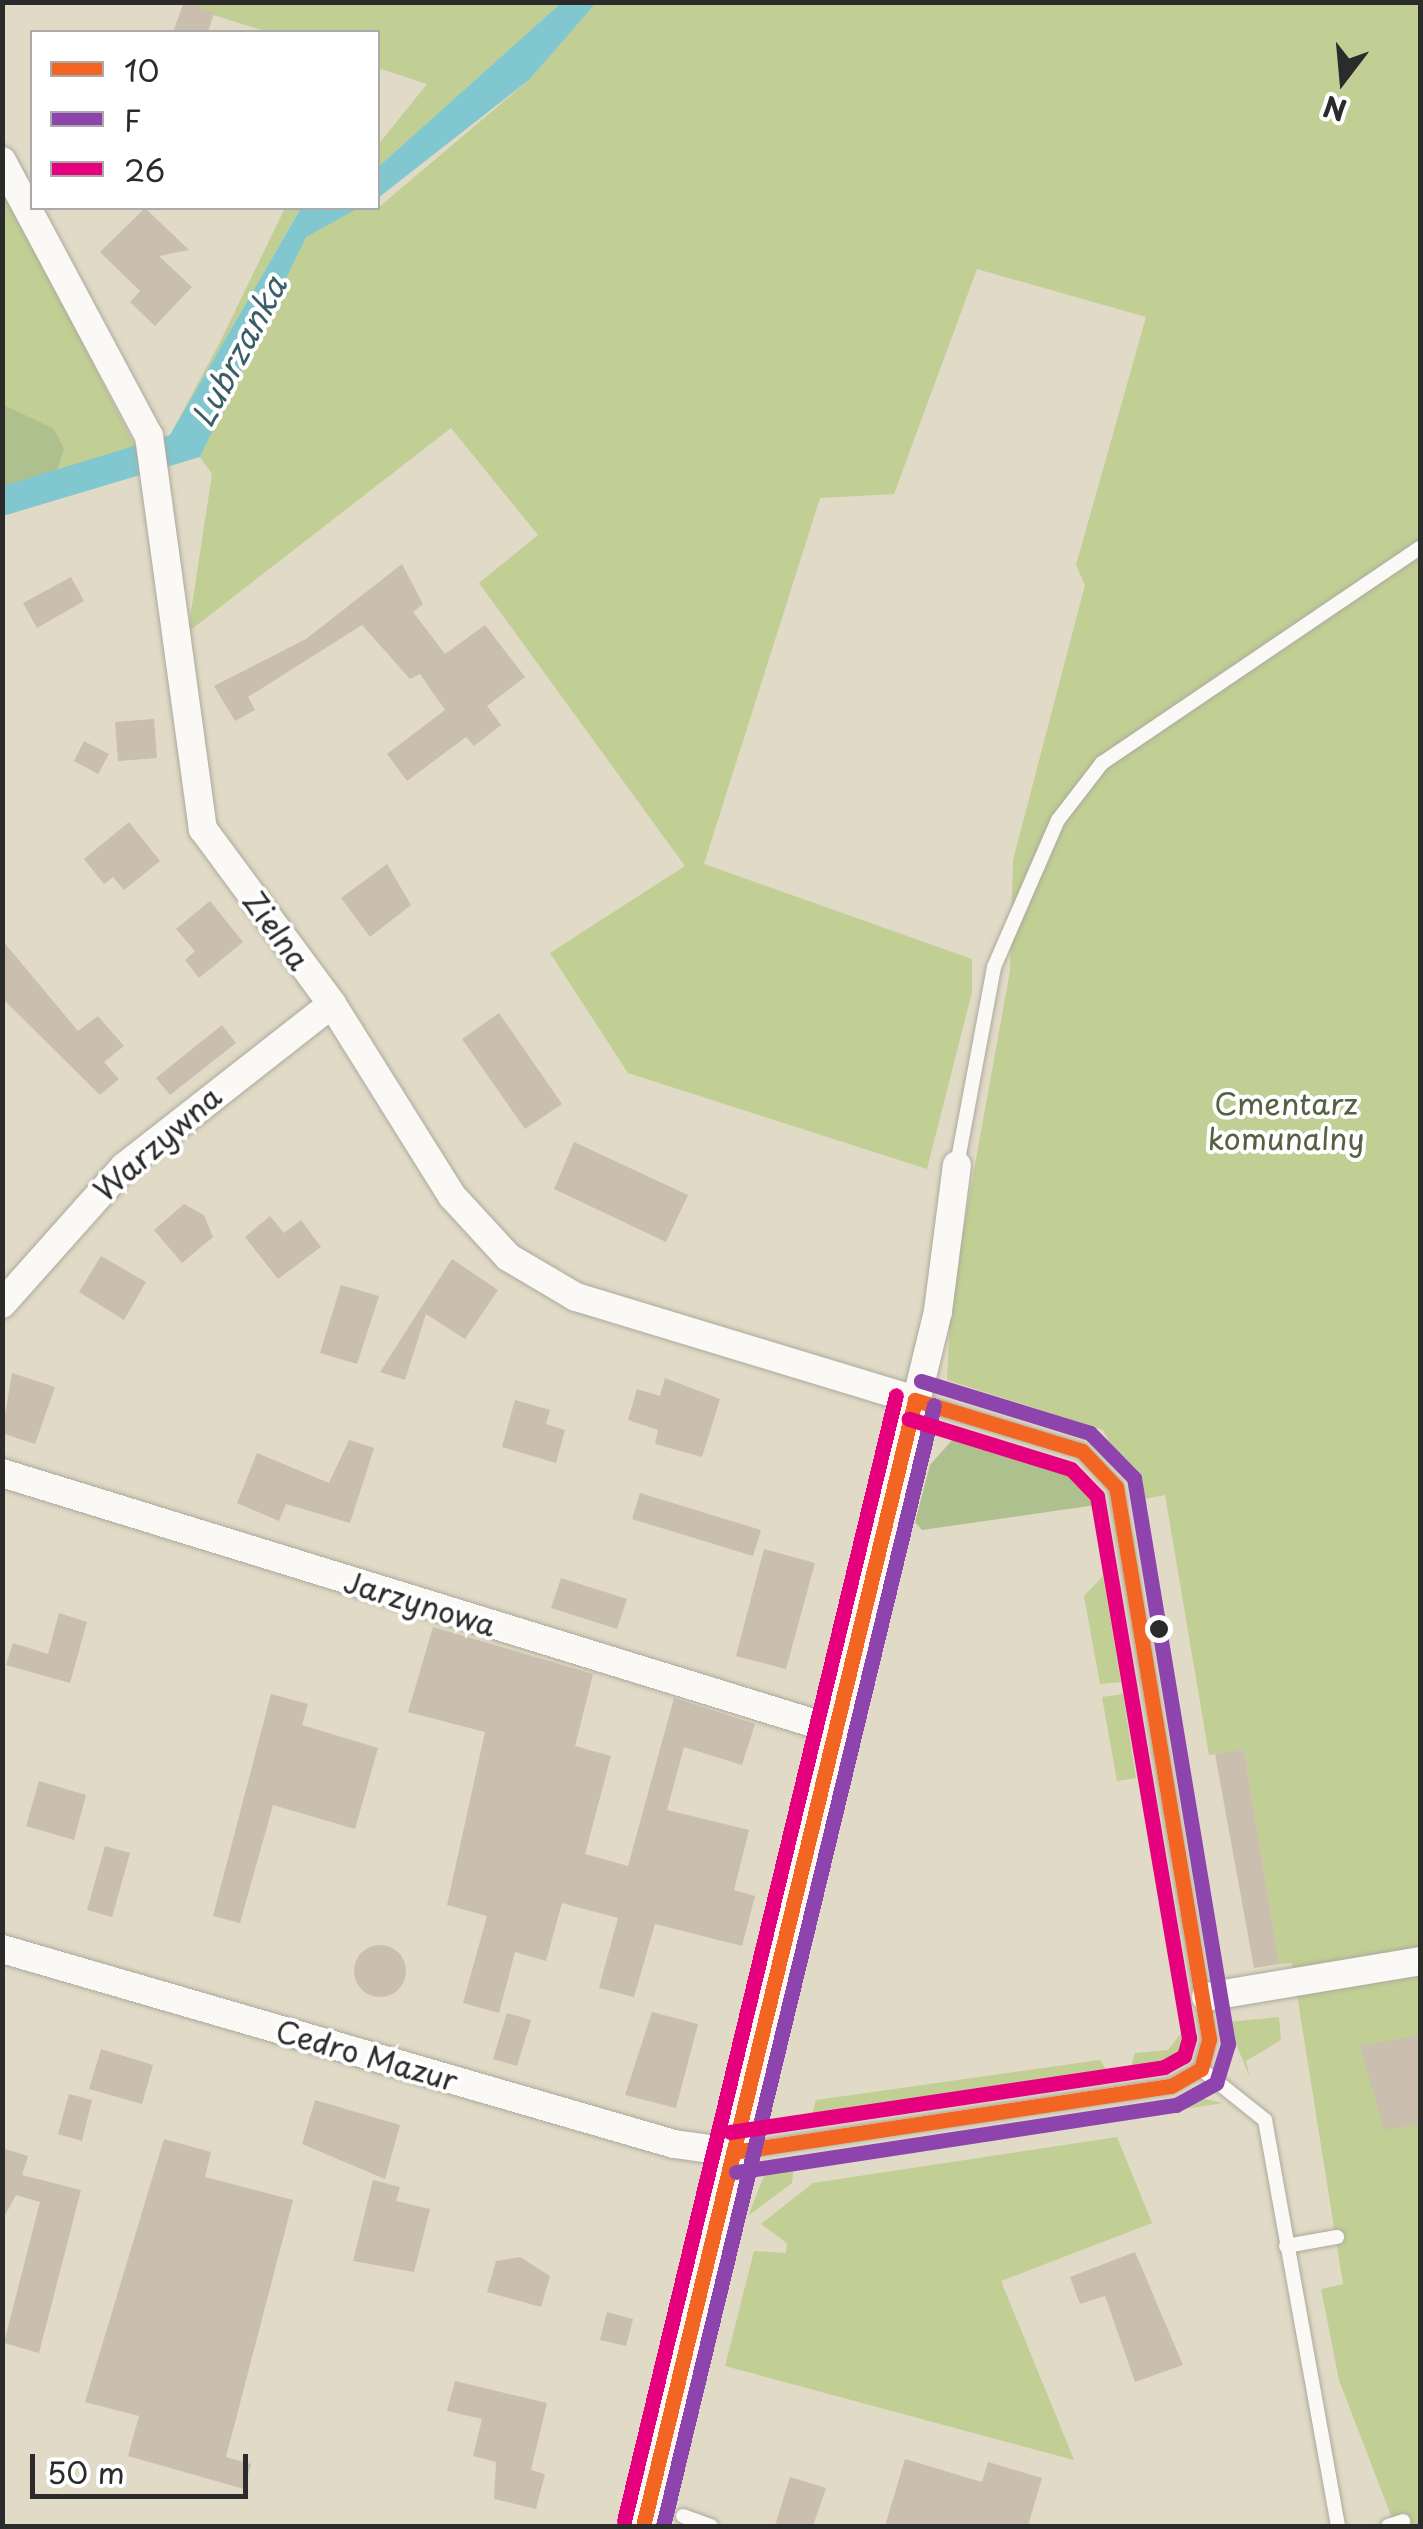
<!DOCTYPE html>
<html>
<head>
<meta charset="utf-8">
<style>
  body { margin:0 }
  #map { position:relative; width:1423px; height:2529px; overflow:hidden; background:#e0dac6; font-family:"Playpen Sans",sans-serif }
  div>[style] { position:absolute }
  [style*='--x'] { left:calc(var(--x)*1px); top:calc(var(--y)*1px); width:calc(var(--w)*1px); rotate:calc(var(--a)*1deg) }
  .green>* { inset:0; background:#c1cf95 }
  .forest>* { inset:0; background:#aec08e }
  .water>* { inset:0; background:#81c7d0 }
  .building>* { inset:0; background:#cabeaf }
  .round { border-radius:50% }
  .roads { filter:drop-shadow(0 0 2px #ada99d) drop-shadow(0 0 2px #ada99d) }
  .lane>* { height:14px; margin:-7px; padding:0 7px; transform-origin:7px; border-radius:7px; background:#faf9f6 }
  .street>* { height:28px; margin:-14px; padding:0 14px; transform-origin:14px; border-radius:14px; background:#faf9f6 }
  .bus-1>* { height:15px; margin:-7.5px; padding:0 7.5px; transform-origin:7.5px; border-radius:7.5px; background:#f26522 }
  .bus-2>* { height:15px; margin:-7.5px; padding:0 7.5px; transform-origin:7.5px; border-radius:7.5px; background:#8e44ad }
  .bus-3>* { height:15px; margin:-7.5px; padding:0 7.5px; transform-origin:7.5px; border-radius:7.5px; background:#e5007d }
  .dots>* { width:28px; height:28px; translate:-50% -50%; box-sizing:border-box; border:5px solid #fff; border-radius:50% }
  span { translate:-50% -50%; white-space:nowrap; text-align:center; line-height:1.15; -webkit-text-stroke:8px #fff; paint-order:stroke }
  .street-label { font-size:30px; color:#2b2b2b }
  .park-label { font-size:30px; color:#576142 }
  .water-label { font-size:32px; color:#3b5f66; font-style:italic }
  .frame { position:absolute; inset:0; border:5px solid #2b2b2b; pointer-events:none }
  .legend { position:absolute; left:30px; top:30px; width:350px; height:180px; box-sizing:border-box; background:#fff; border:2px solid #aaa; margin:0; padding:12px 18px; list-style:none; font-size:30px; color:#2b2b2b }
  .legend li { display:flex; align-items:center; gap:20px; height:50px }
  .legend b { width:50px; border:2px solid #aaa }
  .north { position:absolute; left:1293px; top:30px; width:100px; height:100px; -webkit-text-stroke:8px #fff; paint-order:stroke; rotate:196deg; font-size:28px; font-weight:700; line-height:40px; text-align:center; color:#2b2b2b }
  .north::after { content:''; display:block; margin:auto; width:35px; height:45px; background:#2b2b2b; clip-path:polygon(50% 0,100% 100%,50% 72%,0 100%) }
  .scale { position:absolute; left:30px; top:2454px; width:218px; height:45px; box-sizing:border-box; border:5px solid #2b2b2b; border-top:0; padding-left:12px; font-size:30px; line-height:35px; white-space:nowrap; color:#2b2b2b; -webkit-text-stroke:8px #fff; paint-order:stroke }
</style>
</head>
<body>
<div id="map">
  <div class="green">
    <div style="clip-path:polygon(175px 3px,561px 3px,378px 167px,378px 145px,427px 84px,378px 68px,378px 32px,268px 32px)"></div>
    <div style="clip-path:polygon(596px 3px,1420px 3px,1420px 2526px,1395px 2526px,1339px 2380px,1321px 2289px,1343px 2284px,1292px 1963px,1279px 1964px,1244px 1749px,1209px 1755px,1165px 1495px,1139px 1500px,1103px 1430px,947px 1380px,951px 1298px,1010px 971px,1013px 860px,1085px 585px,1076px 565px,1146px 317px,977px 269px,894px 494px,820px 498px,704px 864px,972px 959px,972px 992px,927px 1169px,628px 1073px,550px 953px,685px 866px,479px 583px,538px 535px,451px 428px,188px 632px,212px 474px,200px 457px,306px 236px,359px 208px,378px 208px,530px 79px)"></div>
    <div style="clip-path:polygon(2px 184px,137px 450px,3px 486px,2px 486px)"></div>
    <div style="clip-path:polygon(285px 208px,301px 208px,170px 435px,220px 342px)"></div>
    <div style="clip-path:polygon(1103px 1576px,1121px 1682px,1100px 1684px,1084px 1596px)"></div>
    <div style="clip-path:polygon(1123px 1694px,1136px 1778px,1117px 1781px,1102px 1697px)"></div>
    <div style="clip-path:polygon(1196px 2014px,1176px 2059px,1129px 2074px,1135px 2053px,1168px 2050px)"></div>
    <div style="clip-path:polygon(1279px 2017px,1281px 2040px,1246px 2061px,1250px 2078px,1227px 2022px)"></div>
    <div style="clip-path:polygon(1100px 2060px,1111px 2077px,810px 2121px,816px 2100px)"></div>
    <div style="clip-path:polygon(1195px 2097px,1223px 2103px,1145px 2115px,1133px 2106px)"></div>
    <div style="clip-path:polygon(1117px 2137px,1152px 2223px,1001px 2281px,1074px 2460px,725px 2366px,754px 2251px,786px 2253px,787px 2243px,761px 2224px,813px 2183px)"></div>
    <div style="clip-path:polygon(795px 2155px,792px 2183px,748px 2216px,764px 2176px)"></div>
  </div>
  <div class="forest">
    <div style="clip-path:polygon(2px 404px,54px 429px,64px 449px,57px 470px,3px 486px)"></div>
    <div style="clip-path:polygon(954px 1438px,1058px 1466px,1096px 1505px,922px 1530px,915px 1522px,930px 1465px)"></div>
  </div>
  <div class="water">
    <div style="clip-path:polygon(561px 3px,596px 3px,530px 79px,378px 198px,378px 167px)"></div>
    <div style="clip-path:polygon(301px 208px,359px 208px,306px 237px,200px 457px,3px 516px,3px 486px,170px 435px)"></div>
  </div>
  <div class="building">
    <div style="clip-path:polygon(184px 2px,214px 13px,208px 32px,173px 32px)"></div>
    <div style="clip-path:polygon(145px 208px,189px 250px,159px 256px,192px 287px,155px 326px,130px 302px,140px 291px,100px 252px)"></div>
    <div style="clip-path:polygon(402px 564px,423px 604px,413px 612px,445px 654px,485px 625px,525px 677px,487px 706px,501px 725px,474px 746px,466px 737px,407px 781px,387px 754px,445px 710px,420px 674px,410px 679px,362px 625px,248px 697px,255px 710px,235px 721px,214px 686px,306px 639px)"></div>
    <div style="clip-path:polygon(71px 577px,84px 601px,37px 628px,23px 603px)"></div>
    <div style="clip-path:polygon(154px 719px,157px 758px,118px 761px,115px 722px)"></div>
    <div style="clip-path:polygon(84px 741px,109px 754px,98px 774px,74px 761px)"></div>
    <div style="clip-path:polygon(129px 822px,160px 861px,124px 890px,113px 877px,104px 884px,84px 859px)"></div>
    <div style="clip-path:polygon(387px 864px,411px 905px,370px 937px,341px 898px)"></div>
    <div style="clip-path:polygon(210px 901px,243px 942px,199px 978px,185px 960px,195px 951px,176px 929px)"></div>
    <div style="clip-path:polygon(2px 940px,78px 1031px,98px 1016px,124px 1046px,104px 1062px,119px 1079px,100px 1095px,2px 998px)"></div>
    <div style="clip-path:polygon(499px 1013px,562px 1104px,525px 1129px,462px 1039px)"></div>
    <div style="clip-path:polygon(222px 1025px,236px 1043px,170px 1095px,156px 1078px)"></div>
    <div style="clip-path:polygon(574px 1142px,688px 1195px,666px 1242px,554px 1189px)"></div>
    <div style="clip-path:polygon(184px 1204px,204px 1215px,213px 1237px,182px 1263px,154px 1230px)"></div>
    <div style="clip-path:polygon(270px 1216px,284px 1233px,301px 1220px,321px 1247px,278px 1279px,245px 1237px)"></div>
    <div style="clip-path:polygon(101px 1256px,146px 1282px,124px 1320px,79px 1292px)"></div>
    <div style="clip-path:polygon(452px 1259px,498px 1290px,465px 1339px,426px 1314px,405px 1380px,380px 1372px)"></div>
    <div style="clip-path:polygon(341px 1285px,379px 1296px,357px 1364px,320px 1353px)"></div>
    <div style="clip-path:polygon(12px 1373px,55px 1387px,35px 1444px,2px 1433px)"></div>
    <div style="clip-path:polygon(665px 1378px,720px 1399px,702px 1457px,655px 1444px,658px 1430px,628px 1420px,637px 1389px,660px 1396px)"></div>
    <div style="clip-path:polygon(515px 1400px,550px 1410px,546px 1424px,565px 1430px,556px 1463px,502px 1447px)"></div>
    <div style="clip-path:polygon(349px 1440px,374px 1448px,350px 1523px,286px 1504px,279px 1521px,237px 1503px,257px 1453px,329px 1483px)"></div>
    <div style="clip-path:polygon(640px 1493px,761px 1530px,753px 1556px,632px 1519px)"></div>
    <div style="clip-path:polygon(764px 1549px,815px 1563px,786px 1669px,736px 1656px)"></div>
    <div style="clip-path:polygon(561px 1578px,627px 1599px,617px 1629px,551px 1608px)"></div>
    <div style="clip-path:polygon(59px 1613px,87px 1622px,70px 1683px,6px 1665px,13px 1643px,48px 1654px)"></div>
    <div style="clip-path:polygon(433px 1627px,593px 1674px,575px 1746px,611px 1756px,585px 1854px,628px 1866px,674px 1698px,755px 1724px,742px 1765px,684px 1747px,667px 1810px,749px 1830px,734px 1890px,755px 1896px,742px 1946px,655px 1924px,634px 1997px,599px 1988px,618px 1918px,562px 1903px,546px 1961px,515px 1952px,499px 2013px,463px 2003px,487px 1916px,447px 1905px,485px 1732px,408px 1712px)"></div>
    <div style="clip-path:polygon(271px 1694px,308px 1704px,302px 1725px,378px 1748px,355px 1829px,273px 1805px,240px 1923px,213px 1916px)"></div>
    <div style="clip-path:polygon(1244px 1749px,1279px 1964px,1254px 1968px,1215px 1754px)"></div>
    <div style="clip-path:polygon(39px 1781px,86px 1795px,74px 1840px,26px 1826px)"></div>
    <div style="clip-path:polygon(105px 1846px,130px 1853px,112px 1917px,87px 1910px)"></div>
    <div class="round" style="left:354px;top:1945px;width:52px;height:52px"></div>
    <div style="clip-path:polygon(652px 2012px,698px 2024px,676px 2108px,625px 2095px)"></div>
    <div style="clip-path:polygon(507px 2013px,531px 2020px,517px 2066px,493px 2059px)"></div>
    <div style="clip-path:polygon(1420px 2035px,1420px 2124px,1384px 2130px,1360px 2046px)"></div>
    <div style="clip-path:polygon(101px 2049px,153px 2065px,142px 2104px,89px 2089px)"></div>
    <div style="clip-path:polygon(69px 2094px,92px 2100px,82px 2141px,58px 2134px)"></div>
    <div style="clip-path:polygon(315px 2100px,400px 2125px,385px 2179px,302px 2144px)"></div>
    <div style="clip-path:polygon(164px 2139px,211px 2152px,205px 2177px,293px 2200px,226px 2457px,251px 2464px,244px 2489px,128px 2456px,139px 2416px,85px 2402px)"></div>
    <div style="clip-path:polygon(2px 2148px,28px 2156px,22px 2175px,81px 2190px,39px 2353px,4px 2343px,40px 2202px,16px 2195px,2px 2221px)"></div>
    <div style="clip-path:polygon(373px 2180px,400px 2187px,396px 2201px,430px 2209px,414px 2272px,353px 2261px)"></div>
    <div style="clip-path:polygon(1135px 2252px,1183px 2365px,1135px 2382px,1105px 2296px,1080px 2304px,1070px 2277px)"></div>
    <div style="clip-path:polygon(520px 2257px,550px 2276px,541px 2307px,487px 2292px,496px 2261px)"></div>
    <div style="clip-path:polygon(607px 2312px,633px 2319px,626px 2346px,600px 2340px)"></div>
    <div style="clip-path:polygon(455px 2381px,547px 2403px,531px 2470px,545px 2474px,536px 2509px,494px 2499px,496px 2462px,473px 2456px,482px 2419px,447px 2411px)"></div>
    <div style="clip-path:polygon(905px 2459px,982px 2482px,988px 2462px,1042px 2478px,1028px 2526px,885px 2526px)"></div>
    <div style="clip-path:polygon(790px 2477px,826px 2488px,813px 2526px,775px 2526px)"></div>
  </div>
  <div class="roads">
    <div class="lane">
      <div style="--x:957;--y:1165;--w:201;--a:-79.4"></div>
      <div style="--x:994;--y:967;--w:160;--a:-66.5"></div>
      <div style="--x:1058;--y:820;--w:72;--a:-52.3"></div>
      <div style="--x:1102;--y:763;--w:384;--a:-34.1"></div>
      <div style="--x:1201;--y:2069;--w:82;--a:38.6"></div>
      <div style="--x:1265;--y:2120;--w:413;--a:79.8"></div>
      <div style="--x:733;--y:2152;--w:443;--a:-8.6"></div>
      <div style="--x:1171;--y:2086;--w:34;--a:-30"></div>
      <div style="--x:1201;--y:2069;--w:31;--a:-75"></div>
      <div style="--x:1209;--y:2039;--w:560;--a:-99.56"></div>
      <div style="--x:1116;--y:1487;--w:50;--a:-133.4"></div>
      <div style="--x:1082;--y:1451;--w:173;--a:-163.2"></div>
      <div style="--x:1286;--y:2246;--w:52;--a:-10"></div>
      <div style="--x:683;--y:2516;--w:30;--a:20"></div>
      <div style="--x:1388;--y:2526;--w:16;--a:-18"></div>
    </div>
    <div class="street">
      <div style="--x:2;--y:161;--w:312;--a:61.9"></div>
      <div style="--x:149;--y:436;--w:397;--a:82.2"></div>
      <div style="--x:203;--y:829;--w:217;--a:53.6"></div>
      <div style="--x:332;--y:1004;--w:226;--a:58"></div>
      <div style="--x:452;--y:1196;--w:83;--a:47.4"></div>
      <div style="--x:508;--y:1257;--w:79;--a:30.5"></div>
      <div style="--x:576;--y:1297;--w:354;--a:16.9"></div>
      <div style="--x:2;--y:1304;--w:183;--a:-48.3"></div>
      <div style="--x:124;--y:1167;--w:264;--a:-38.1"></div>
      <div style="--x:2;--y:1473;--w:876;--a:17.13"></div>
      <div style="--x:2;--y:1949;--w:700;--a:16.18"></div>
      <div style="--x:674;--y:2144;--w:60;--a:7.7"></div>
      <div style="--x:1206;--y:1997;--w:217;--a:-9.5"></div>
      <div style="--x:643;--y:2526;--w:1250;--a:-76.35"></div>
      <div style="--x:938;--y:1311;--w:147;--a:-82.6"></div>
    </div>
  </div>
  <div class="bus-1">
    <div style="--x:733;--y:2152;--w:443;--a:-8.6"></div>
    <div style="--x:1171;--y:2086;--w:34;--a:-30"></div>
    <div style="--x:1201;--y:2069;--w:31;--a:-75"></div>
    <div style="--x:1209;--y:2039;--w:560;--a:-99.56"></div>
    <div style="--x:1116;--y:1487;--w:50;--a:-133.4"></div>
    <div style="--x:1082;--y:1451;--w:175;--a:-163"></div>
    <div style="--x:643;--y:2526;--w:1158;--a:-76.42"></div>
  </div>
  <div class="bus-2">
    <div style="--x:736;--y:2172;--w:445;--a:-8.7"></div>
    <div style="--x:1176;--y:2105;--w:46;--a:-28.8"></div>
    <div style="--x:1216;--y:2083;--w:41;--a:-72.9"></div>
    <div style="--x:1228;--y:2044;--w:574;--a:-99.43"></div>
    <div style="--x:1134;--y:1478;--w:63;--a:-134.4"></div>
    <div style="--x:1090;--y:1433;--w:177;--a:-162.9"></div>
    <div style="--x:663;--y:2526;--w:1153;--a:-76.41"></div>
  </div>
  <div class="bus-3">
    <div style="--x:730;--y:2132;--w:439;--a:-8.5"></div>
    <div style="--x:1164;--y:2067;--w:23;--a:-29"></div>
    <div style="--x:1184;--y:2056;--w:19;--a:-74"></div>
    <div style="--x:1189;--y:2038;--w:550;--a:-99.63"></div>
    <div style="--x:1097;--y:1496;--w:37;--a:-134"></div>
    <div style="--x:1071;--y:1469;--w:170;--a:-162.8"></div>
    <div style="--x:624;--y:2521;--w:1158;--a:-76.42"></div>
  </div>
  <div class="dots">
    <div style="left:1159px;top:1629px;background:#2b2b2b"></div>
  </div>
  <div class="street-label">
    <span style="left:277px;top:930px;rotate:54deg">Zielna</span>
    <span style="left:157px;top:1143px;rotate:-41deg">Warzywna</span>
    <span style="left:420px;top:1603px;rotate:17deg">Jarzynowa</span>
    <span style="left:367px;top:2055px;rotate:16deg">Cedro Mazur</span>
  </div>
  <div class="park-label">
    <span style="left:1286px;top:1120px">Cmentarz<br>komunalny</span>
  </div>
  <div class="water-label">
    <span style="left:238px;top:351px;rotate:-62deg">Lubrzanka</span>
  </div>
  <div class="frame"></div>
  <ul class="legend">
  <li><b style="height:12px;background:#f26522"></b>10</li>
  <li><b style="height:12px;background:#8e44ad"></b>F</li>
  <li><b style="height:12px;background:#e5007d"></b>26</li>
  </ul>
  <div class="north">N</div>
  <div class="scale">50 m</div>
</div>
</body>
</html>
